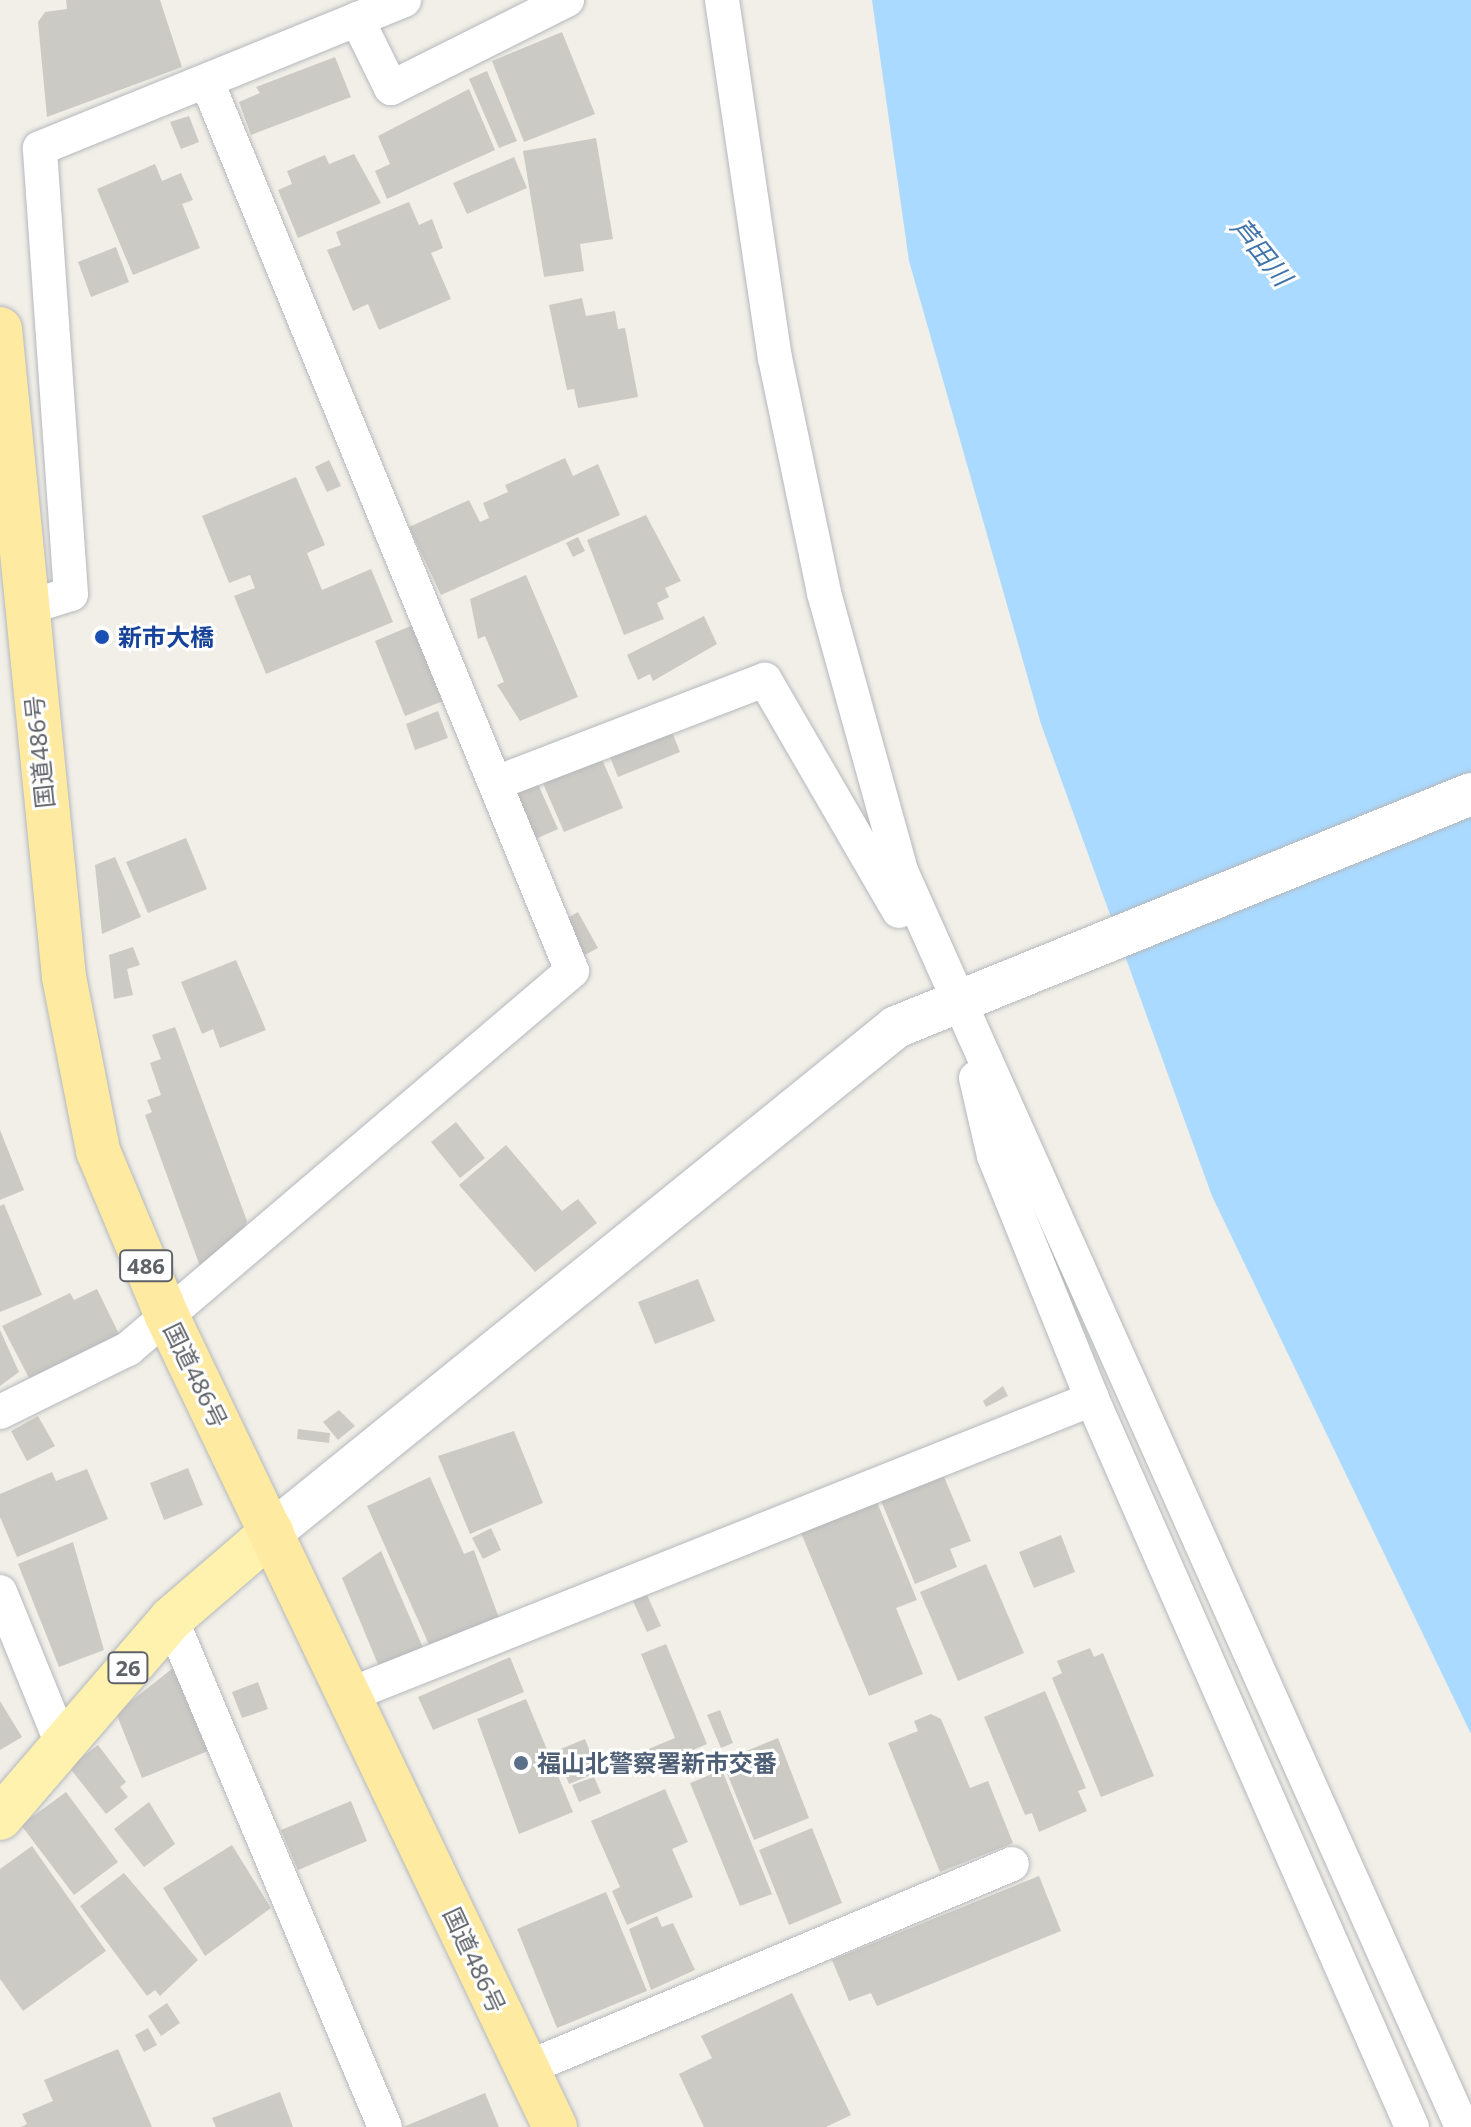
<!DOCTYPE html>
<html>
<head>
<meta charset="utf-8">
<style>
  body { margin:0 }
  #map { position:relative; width:1471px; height:2127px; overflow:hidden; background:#f1efe8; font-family:"Noto Sans","Noto Sans JP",sans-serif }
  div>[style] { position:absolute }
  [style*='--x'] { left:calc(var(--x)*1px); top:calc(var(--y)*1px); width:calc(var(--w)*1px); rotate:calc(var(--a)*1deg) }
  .water>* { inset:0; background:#aadaff }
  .building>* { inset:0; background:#cccac5 }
  .roads { filter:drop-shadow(0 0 2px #b5b8bc) drop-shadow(0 0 2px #b5b8bc) }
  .minor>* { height:34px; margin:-17px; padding:0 17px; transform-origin:17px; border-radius:17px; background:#fff }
  .tertiary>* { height:42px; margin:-21px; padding:0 21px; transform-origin:21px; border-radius:21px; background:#fff }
  .primary>* { height:44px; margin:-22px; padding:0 22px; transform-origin:22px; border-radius:22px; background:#fff2af }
  .trunk>* { height:44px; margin:-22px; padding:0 22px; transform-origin:22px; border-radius:22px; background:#feeaa1 }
  .dots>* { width:22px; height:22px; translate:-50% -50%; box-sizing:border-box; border:4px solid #fff; border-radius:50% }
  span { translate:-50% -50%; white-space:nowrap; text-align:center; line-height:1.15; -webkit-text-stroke:6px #fff; paint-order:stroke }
  .shield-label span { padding:2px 6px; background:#fff; border:2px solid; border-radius:6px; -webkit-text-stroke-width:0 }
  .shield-label { font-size:22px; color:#5f6368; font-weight:700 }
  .transit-label { font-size:24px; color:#164399; font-weight:700 }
  .left { translate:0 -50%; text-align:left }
  .street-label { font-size:24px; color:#5f6368 }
  .service-label { font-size:24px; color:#4e5e75; font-weight:700 }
  .water-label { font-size:26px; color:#4174aa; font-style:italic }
</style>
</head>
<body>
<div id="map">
  <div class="water">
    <div style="clip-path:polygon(872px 0,1471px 0,1471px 1734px,1212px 1196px,1041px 724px,909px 261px)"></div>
  </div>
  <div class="building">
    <div style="clip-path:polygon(66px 0,160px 0,182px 67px,47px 117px,38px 22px,45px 12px,67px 9px)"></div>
    <div style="clip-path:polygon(562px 32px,595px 114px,524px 142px,492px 61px)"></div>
    <div style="clip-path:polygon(335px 57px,351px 97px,251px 135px,239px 102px,260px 93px,256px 87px)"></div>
    <div style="clip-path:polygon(487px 71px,517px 141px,499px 148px,469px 79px)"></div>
    <div style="clip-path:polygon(469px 89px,495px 150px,387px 199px,375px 171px,390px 164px,378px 136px)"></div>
    <div style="clip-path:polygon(189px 116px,199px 142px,181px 149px,170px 122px)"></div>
    <div style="clip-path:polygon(596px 138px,613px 239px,580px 244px,584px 271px,544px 277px,523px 151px)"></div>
    <div style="clip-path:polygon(354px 154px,381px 203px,298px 238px,278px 190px,292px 184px,287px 171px,325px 155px,329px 164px)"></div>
    <div style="clip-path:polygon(514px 157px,527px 188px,467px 214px,453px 183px)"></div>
    <div style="clip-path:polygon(155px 164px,162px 181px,181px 173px,193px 200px,182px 204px,200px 248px,133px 275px,97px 189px)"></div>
    <div style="clip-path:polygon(409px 202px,419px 225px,432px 219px,443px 248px,431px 253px,451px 299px,379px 330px,368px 304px,353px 311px,327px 250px,341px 245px,336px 232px)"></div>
    <div style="clip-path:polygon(116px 247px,129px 282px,91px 297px,78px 262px)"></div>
    <div style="clip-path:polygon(582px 298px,586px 316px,615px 311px,618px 329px,625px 328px,638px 397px,578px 408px,574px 389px,567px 390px,549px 305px)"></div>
    <div style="clip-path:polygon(565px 458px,573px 476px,598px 464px,620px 515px,441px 595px,409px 527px,469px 500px,480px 522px,489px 518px,483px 503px,508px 492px,505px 485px)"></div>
    <div style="clip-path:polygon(329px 460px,341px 486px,327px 492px,315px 467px)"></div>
    <div style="clip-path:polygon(296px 477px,325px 545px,307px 553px,322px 590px,371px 569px,393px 622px,266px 674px,234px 596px,255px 588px,250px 575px,229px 583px,202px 516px)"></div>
    <div style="clip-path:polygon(646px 515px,681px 581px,665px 588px,669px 597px,657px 603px,664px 619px,624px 635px,587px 540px)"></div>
    <div style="clip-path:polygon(578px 537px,585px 551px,573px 557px,566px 543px)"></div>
    <div style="clip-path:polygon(526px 575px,578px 697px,520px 721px,497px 685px,504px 682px,485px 636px,478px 639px,470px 599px)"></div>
    <div style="clip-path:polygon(704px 616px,717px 644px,653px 681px,650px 674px,638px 680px,627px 655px)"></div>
    <div style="clip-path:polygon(413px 625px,443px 701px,405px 716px,375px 641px)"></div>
    <div style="clip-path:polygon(438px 711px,448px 738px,415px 750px,406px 724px)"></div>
    <div style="clip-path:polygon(670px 727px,680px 752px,618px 777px,608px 752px)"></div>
    <div style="clip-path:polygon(601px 757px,623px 808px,564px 832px,542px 781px)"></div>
    <div style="clip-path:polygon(537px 782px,558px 829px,531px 841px,510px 795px)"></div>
    <div style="clip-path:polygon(186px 838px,207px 889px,148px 913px,126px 862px)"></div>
    <div style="clip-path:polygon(115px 857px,141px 917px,102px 934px,95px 865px)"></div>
    <div style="clip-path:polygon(578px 912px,598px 948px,583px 956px,564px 920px)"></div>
    <div style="clip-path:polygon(133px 947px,140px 965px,127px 969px,133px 995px,114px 999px,109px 955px)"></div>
    <div style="clip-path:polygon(236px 960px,266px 1030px,220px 1048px,213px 1029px,202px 1034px,181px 982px)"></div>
    <div style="clip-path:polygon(175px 1027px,247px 1221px,243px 1233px,201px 1269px,145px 1115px,152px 1112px,147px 1100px,161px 1095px,150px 1063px,161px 1059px,152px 1035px)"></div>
    <div style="clip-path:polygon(456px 1122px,485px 1158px,460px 1178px,431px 1142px)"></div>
    <div style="clip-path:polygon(0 1130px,24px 1190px,0 1200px)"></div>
    <div style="clip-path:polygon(506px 1145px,562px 1211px,578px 1199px,597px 1223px,535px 1272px,459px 1185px)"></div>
    <div style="clip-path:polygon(4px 1204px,42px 1295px,0 1312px,0 1206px)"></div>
    <div style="clip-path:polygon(698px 1279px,715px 1321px,655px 1344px,638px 1302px)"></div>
    <div style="clip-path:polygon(97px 1289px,119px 1334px,29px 1378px,2px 1326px,70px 1293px,74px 1300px)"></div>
    <div style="clip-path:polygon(0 1330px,19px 1372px,0 1386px)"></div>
    <div style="clip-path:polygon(1003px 1386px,1008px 1396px,986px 1407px,983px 1401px)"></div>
    <div style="clip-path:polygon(339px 1410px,355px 1426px,338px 1440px,323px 1422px)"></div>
    <div style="clip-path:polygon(38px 1416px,55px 1446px,27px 1461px,11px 1431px)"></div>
    <div style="clip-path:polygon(298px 1429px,330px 1433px,329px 1443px,297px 1439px)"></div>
    <div style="clip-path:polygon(514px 1431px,543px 1503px,470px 1534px,438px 1456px)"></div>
    <div style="clip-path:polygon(188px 1468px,203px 1505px,164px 1520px,150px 1483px)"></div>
    <div style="clip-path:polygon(87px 1469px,108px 1519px,17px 1557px,0 1517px,0 1494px,52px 1472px,56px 1481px)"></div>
    <div style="clip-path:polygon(942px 1472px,971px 1541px,950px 1549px,957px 1567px,915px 1584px,880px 1498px)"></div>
    <div style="clip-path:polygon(430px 1477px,464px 1554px,474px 1550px,499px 1618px,431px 1649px,367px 1506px)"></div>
    <div style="clip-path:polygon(877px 1502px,917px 1600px,896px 1608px,923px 1674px,869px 1696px,801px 1533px)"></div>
    <div style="clip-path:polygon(491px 1528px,501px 1550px,483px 1559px,472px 1538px)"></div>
    <div style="clip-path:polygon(1061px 1535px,1075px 1572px,1034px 1588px,1019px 1552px)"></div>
    <div style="clip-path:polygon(73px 1542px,104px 1650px,59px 1667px,18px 1564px)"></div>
    <div style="clip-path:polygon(381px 1551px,424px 1650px,380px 1669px,342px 1578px)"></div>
    <div style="clip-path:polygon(986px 1564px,1024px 1653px,958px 1681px,920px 1592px)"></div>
    <div style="clip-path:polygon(647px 1595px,661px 1626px,647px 1632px,633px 1601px)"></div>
    <div style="clip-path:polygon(666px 1644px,707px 1744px,648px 1769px,641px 1752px,675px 1738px,641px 1654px)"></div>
    <div style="clip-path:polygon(1090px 1648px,1094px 1657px,1103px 1653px,1154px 1776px,1101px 1797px,1052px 1678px,1062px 1673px,1057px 1661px)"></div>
    <div style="clip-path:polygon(510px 1657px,524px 1692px,433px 1730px,418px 1697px)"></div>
    <div style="clip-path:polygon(173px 1668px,208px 1751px,142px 1778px,116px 1713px)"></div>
    <div style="clip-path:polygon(258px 1682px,268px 1709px,242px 1718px,232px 1692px)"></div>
    <div style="clip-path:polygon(1045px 1691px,1086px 1788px,1078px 1791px,1087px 1811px,1039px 1832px,1032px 1813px,1025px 1815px,984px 1717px)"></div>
    <div style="clip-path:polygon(526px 1699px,573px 1812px,519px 1834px,477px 1719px)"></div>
    <div style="clip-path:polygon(0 1701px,22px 1737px,0 1750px)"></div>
    <div style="clip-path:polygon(720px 1710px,733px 1743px,721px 1748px,707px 1715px)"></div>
    <div style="clip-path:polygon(931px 1714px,941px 1719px,970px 1788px,988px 1781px,1013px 1843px,940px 1872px,888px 1743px,918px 1731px,914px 1721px)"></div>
    <div style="clip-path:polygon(778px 1738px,809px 1818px,754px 1840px,722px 1761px)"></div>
    <div style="clip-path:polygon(585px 1739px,598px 1772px,569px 1784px,556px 1751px)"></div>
    <div style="clip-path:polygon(98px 1745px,126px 1782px,120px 1787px,128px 1797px,106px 1814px,69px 1767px)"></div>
    <div style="clip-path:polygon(722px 1770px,772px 1894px,740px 1906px,690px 1783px)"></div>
    <div style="clip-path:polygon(594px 1777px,601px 1793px,579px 1802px,572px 1785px)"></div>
    <div style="clip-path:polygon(665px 1789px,688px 1842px,672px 1849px,693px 1897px,627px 1925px,612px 1891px,620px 1887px,591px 1821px)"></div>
    <div style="clip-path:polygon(66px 1792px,118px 1862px,74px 1895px,21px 1825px)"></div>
    <div style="clip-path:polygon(351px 1801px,367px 1841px,298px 1870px,281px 1830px)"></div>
    <div style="clip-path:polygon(149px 1802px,175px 1844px,144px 1867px,114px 1829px)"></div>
    <div style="clip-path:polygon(812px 1828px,842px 1903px,789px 1925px,759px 1850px)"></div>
    <div style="clip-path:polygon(232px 1845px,271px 1908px,205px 1956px,163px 1888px)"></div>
    <div style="clip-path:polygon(32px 1846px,106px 1951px,23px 2011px,0 1979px,0 1869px)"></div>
    <div style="clip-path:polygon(124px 1873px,198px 1960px,160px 1996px,155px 1990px,147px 1996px,80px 1906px)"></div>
    <div style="clip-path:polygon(1039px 1876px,1061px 1931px,877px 2006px,871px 1993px,849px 2001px,832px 1960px)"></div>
    <div style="clip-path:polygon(606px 1892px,647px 1991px,557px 2028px,517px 1929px)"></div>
    <div style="clip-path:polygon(657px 1916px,662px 1927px,673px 1923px,695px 1970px,651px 1990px,629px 1929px)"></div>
    <div style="clip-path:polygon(792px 1993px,851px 2115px,826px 2127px,704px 2127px,679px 2074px,712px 2058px,701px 2036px)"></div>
    <div style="clip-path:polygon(167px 2003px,180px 2023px,161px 2036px,148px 2016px)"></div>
    <div style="clip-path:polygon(148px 2028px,157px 2045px,144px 2052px,135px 2035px)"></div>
    <div style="clip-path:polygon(118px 2049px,152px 2127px,21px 2127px,27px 2124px,22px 2114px,53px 2101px,44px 2080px)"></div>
    <div style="clip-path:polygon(280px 2092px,293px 2127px,216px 2127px,212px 2118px)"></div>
    <div style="clip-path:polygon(485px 2093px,499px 2127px,403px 2127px)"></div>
  </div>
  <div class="roads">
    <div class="minor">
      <div style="--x:722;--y:0;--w:362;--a:81.6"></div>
      <div style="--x:775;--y:358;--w:240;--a:78.2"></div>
      <div style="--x:824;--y:593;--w:288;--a:74.5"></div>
      <div style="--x:901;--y:871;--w:1376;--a:65.93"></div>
      <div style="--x:357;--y:19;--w:77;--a:63.8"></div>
      <div style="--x:391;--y:88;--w:197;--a:-26.6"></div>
      <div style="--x:26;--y:608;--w:47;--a:-17.3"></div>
      <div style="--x:71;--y:594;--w:447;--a:-94"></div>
      <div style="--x:40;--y:148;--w:393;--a:-22.1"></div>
      <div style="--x:496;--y:783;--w:288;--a:-21"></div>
      <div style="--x:765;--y:680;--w:267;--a:59.9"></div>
      <div style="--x:976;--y:1078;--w:80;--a:77"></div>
      <div style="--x:994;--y:1156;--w:262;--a:68"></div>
      <div style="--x:1092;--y:1399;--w:795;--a:66.27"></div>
      <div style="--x:0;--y:1412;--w:143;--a:-26.2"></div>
      <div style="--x:128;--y:1349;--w:583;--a:-40.41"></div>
      <div style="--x:572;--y:971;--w:961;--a:-112.32"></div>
      <div style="--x:0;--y:1592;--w:164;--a:67.8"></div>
      <div style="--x:171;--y:1619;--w:551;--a:67.16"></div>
      <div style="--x:349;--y:1695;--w:800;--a:-21.72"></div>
      <div style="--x:527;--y:2068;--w:526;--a:-22.81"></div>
    </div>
    <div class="tertiary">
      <div style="--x:272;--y:1532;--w:803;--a:-38.98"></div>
      <div style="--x:896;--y:1027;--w:620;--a:-22.06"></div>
    </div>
    <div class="primary">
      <div style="--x:0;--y:1818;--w:262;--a:-49.3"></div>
      <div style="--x:171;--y:1619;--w:133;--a:-40.7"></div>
    </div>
    <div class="trunk">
      <div style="--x:0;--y:329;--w:651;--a:84.36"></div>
      <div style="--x:64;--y:977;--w:177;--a:78.9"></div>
      <div style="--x:98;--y:1151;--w:179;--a:67.3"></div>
      <div style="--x:167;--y:1316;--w:899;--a:64.43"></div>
    </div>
  </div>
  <div class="dots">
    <div style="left:102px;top:637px;background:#1a4fb4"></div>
    <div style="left:521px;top:1763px;background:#5c6f8a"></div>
  </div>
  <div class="shield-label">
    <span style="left:146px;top:1266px">486</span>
    <span style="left:128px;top:1668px">26</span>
  </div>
  <div class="transit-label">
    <span class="left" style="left:118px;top:637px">新市大橋</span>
  </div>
  <div class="street-label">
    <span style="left:39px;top:752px;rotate:-96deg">国道486号</span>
    <span style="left:196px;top:1375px;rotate:64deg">国道486号</span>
    <span style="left:475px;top:1960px;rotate:65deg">国道486号</span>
  </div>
  <div class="service-label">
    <span class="left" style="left:537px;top:1763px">福山北警察署新市交番</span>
  </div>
  <div class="water-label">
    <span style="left:1261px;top:252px;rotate:51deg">芦田川</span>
  </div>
</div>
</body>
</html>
